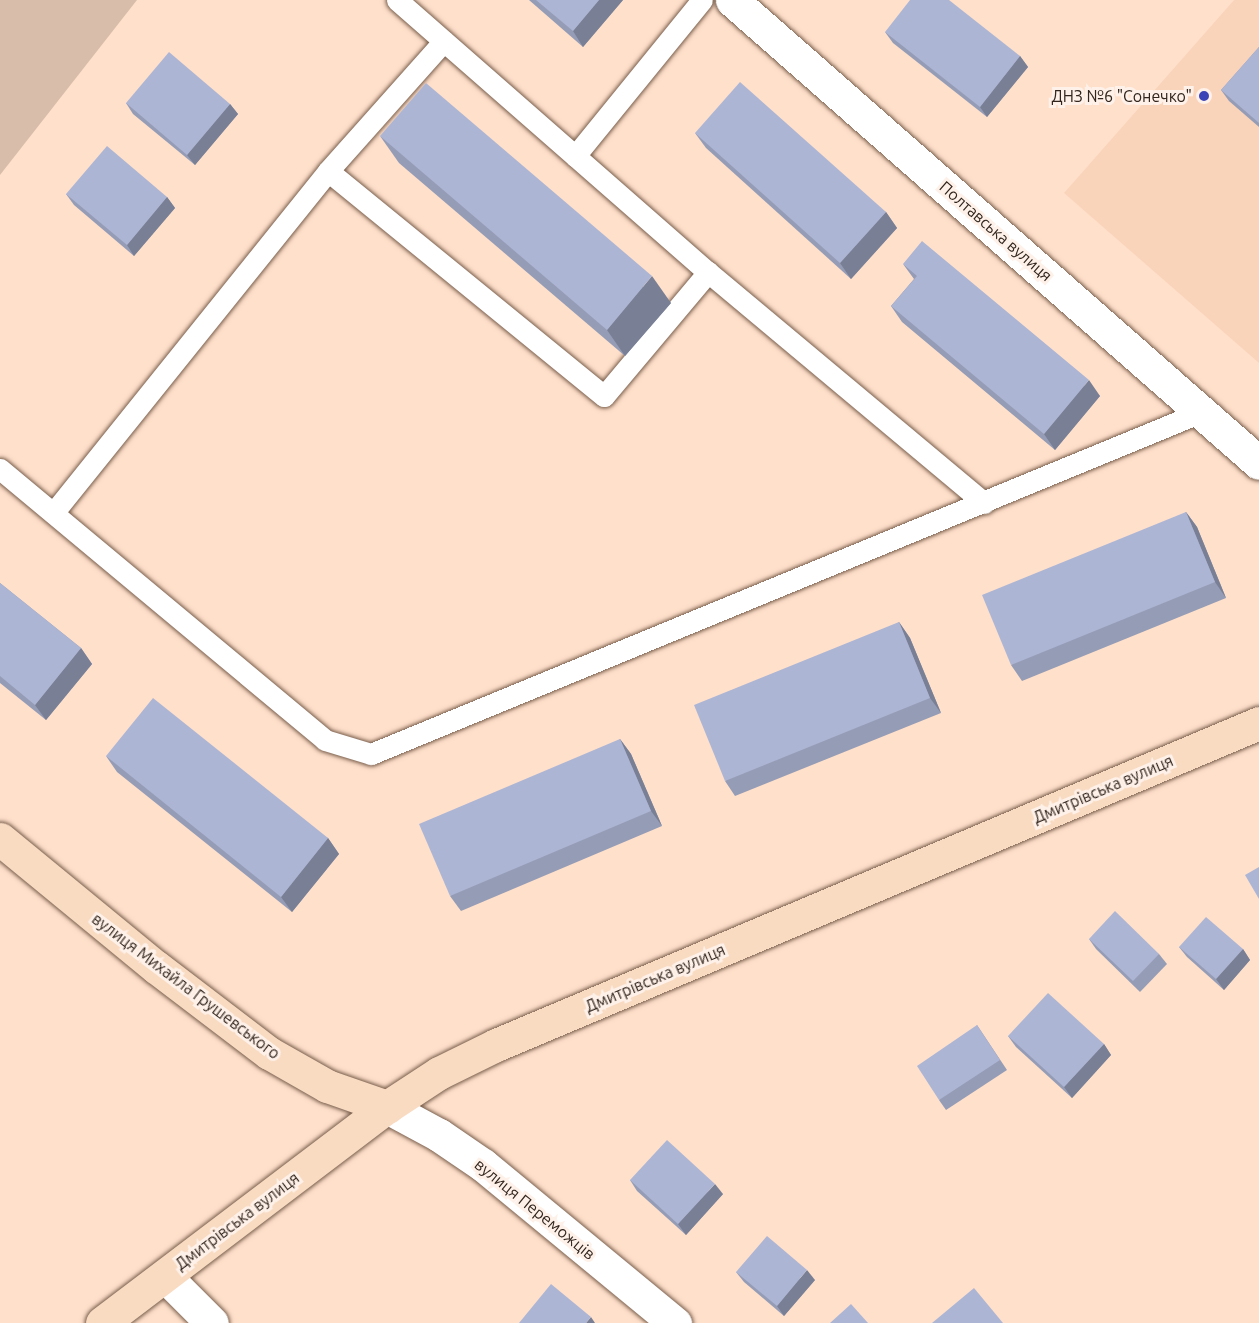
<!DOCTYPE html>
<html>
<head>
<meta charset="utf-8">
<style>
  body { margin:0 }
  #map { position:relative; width:1259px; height:1323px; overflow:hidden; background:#ffe0cb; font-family:Ubuntu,sans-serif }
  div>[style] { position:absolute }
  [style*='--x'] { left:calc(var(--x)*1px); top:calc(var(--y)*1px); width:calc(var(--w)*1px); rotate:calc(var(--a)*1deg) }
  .built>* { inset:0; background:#fad4ba }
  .green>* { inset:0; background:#d9bdab }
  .roads { filter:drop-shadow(0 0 2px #795e4c) drop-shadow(0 0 2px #795e4c) }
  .service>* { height:21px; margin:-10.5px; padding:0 10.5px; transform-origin:10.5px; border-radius:10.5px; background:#fff }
  .minor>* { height:33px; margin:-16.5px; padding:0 16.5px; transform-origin:16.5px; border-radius:16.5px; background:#fff }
  .tertiary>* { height:33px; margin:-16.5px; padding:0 16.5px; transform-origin:16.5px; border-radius:16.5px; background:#fff }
  .secondary>* { height:33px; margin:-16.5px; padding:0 16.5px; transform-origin:16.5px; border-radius:16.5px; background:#f9dbc2 }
  .wall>* { inset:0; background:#959cb6 }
  .shaded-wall>* { inset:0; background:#797f94 }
  .building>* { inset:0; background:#adb5d4 }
  .dots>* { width:16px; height:16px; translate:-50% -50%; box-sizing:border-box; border:3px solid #fef1e9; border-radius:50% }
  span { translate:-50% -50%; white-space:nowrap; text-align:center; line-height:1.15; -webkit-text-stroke:6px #fef1e9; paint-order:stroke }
  .poi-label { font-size:16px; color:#31251d }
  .right { translate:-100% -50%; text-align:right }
  .street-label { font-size:16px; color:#31251d }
</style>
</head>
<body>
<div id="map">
  <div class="built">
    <div style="clip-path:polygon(1234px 0,1259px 0,1259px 363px,1064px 193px)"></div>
  </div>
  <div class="green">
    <div style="clip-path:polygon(0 0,137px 0,0 175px)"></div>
  </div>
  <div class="roads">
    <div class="service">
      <div style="--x:397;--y:0;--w:413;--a:41.2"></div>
      <div style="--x:708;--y:272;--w:360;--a:39.9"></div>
      <div style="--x:575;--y:156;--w:201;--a:-50.9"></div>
      <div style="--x:328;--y:171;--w:174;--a:-48.3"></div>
      <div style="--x:0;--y:469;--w:423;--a:39.8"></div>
      <div style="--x:325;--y:740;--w:48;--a:16.9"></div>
      <div style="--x:371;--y:754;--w:898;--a:-22.39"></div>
      <div style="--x:54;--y:512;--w:437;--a:-51.2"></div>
      <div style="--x:328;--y:171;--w:356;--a:39.2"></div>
      <div style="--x:604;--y:396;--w:162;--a:-50"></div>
    </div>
    <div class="minor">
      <div style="--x:732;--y:0;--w:701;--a:41.3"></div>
      <div style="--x:165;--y:1276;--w:66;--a:45"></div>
    </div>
    <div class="tertiary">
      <div style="--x:387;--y:1107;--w:59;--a:28.3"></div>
      <div style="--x:439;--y:1135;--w:53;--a:34.3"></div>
      <div style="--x:483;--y:1165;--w:249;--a:39.5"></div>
    </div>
    <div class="secondary">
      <div style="--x:0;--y:839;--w:202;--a:39.4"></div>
      <div style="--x:156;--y:967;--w:142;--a:37.3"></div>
      <div style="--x:269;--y:1053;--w:67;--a:29.6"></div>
      <div style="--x:327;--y:1086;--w:64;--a:19.3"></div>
      <div style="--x:102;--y:1323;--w:358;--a:-37.2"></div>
      <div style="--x:387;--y:1107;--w:62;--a:-33.2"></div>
      <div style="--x:439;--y:1073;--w:64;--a:-26.2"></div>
      <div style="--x:496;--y:1045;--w:828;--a:-22.88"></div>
    </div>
  </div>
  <div class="wall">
    <div style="clip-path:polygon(529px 0,623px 0,583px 47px)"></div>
    <div style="clip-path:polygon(885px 32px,1020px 56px,1028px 67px,987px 117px,893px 43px)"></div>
    <div style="clip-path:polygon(1259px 47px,1259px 127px,1229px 101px,1221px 90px)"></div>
    <div style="clip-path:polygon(126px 103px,230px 104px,238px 114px,195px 165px,133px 114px)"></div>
    <div style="clip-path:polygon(695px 133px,886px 212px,897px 228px,851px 279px,706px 148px)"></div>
    <div style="clip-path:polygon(380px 136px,671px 303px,625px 356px,399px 163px)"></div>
    <div style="clip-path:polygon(66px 194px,167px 197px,175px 208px,134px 256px,74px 205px)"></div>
    <div style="clip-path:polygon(903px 264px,1100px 396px,1055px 450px,902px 322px,891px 306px,914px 279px)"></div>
    <div style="clip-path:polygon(1186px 512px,1197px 527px,1226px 598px,1022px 681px,1011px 665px)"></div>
    <div style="clip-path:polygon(0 583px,81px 648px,92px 664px,46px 720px,0 683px)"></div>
    <div style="clip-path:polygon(899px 622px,910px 638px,941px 713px,735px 796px,725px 781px)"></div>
    <div style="clip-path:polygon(620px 739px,631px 754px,662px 826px,461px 911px,450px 896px)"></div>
    <div style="clip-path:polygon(106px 756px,328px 838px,339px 854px,292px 912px,117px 772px)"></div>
    <div style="clip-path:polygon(1089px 939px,1159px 954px,1167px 964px,1140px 992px,1096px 949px)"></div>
    <div style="clip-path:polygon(1179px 947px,1243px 949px,1250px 960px,1224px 990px,1187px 957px)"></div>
    <div style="clip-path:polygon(977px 1025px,1007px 1070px,946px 1110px,939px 1100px)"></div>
    <div style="clip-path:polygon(1008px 1036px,1104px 1044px,1111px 1055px,1072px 1098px,1016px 1047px)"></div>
    <div style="clip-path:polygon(630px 1180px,723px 1194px,686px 1235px,637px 1191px)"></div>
    <div style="clip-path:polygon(736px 1272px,815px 1280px,784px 1316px,744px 1282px)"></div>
  </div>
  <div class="shaded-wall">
    <div style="clip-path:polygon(599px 0,623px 0,583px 47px,573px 31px)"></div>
    <div style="clip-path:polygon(1020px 56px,1028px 67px,987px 117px,980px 107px)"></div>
    <div style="clip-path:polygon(230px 104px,238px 114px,195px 165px,187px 155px)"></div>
    <div style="clip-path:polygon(167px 197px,175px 208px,134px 256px,127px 245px)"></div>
    <div style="clip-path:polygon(886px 212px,897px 228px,851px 279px,840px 263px)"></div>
    <div style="clip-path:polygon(652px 276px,671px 303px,625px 356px,607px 330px)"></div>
    <div style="clip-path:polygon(1089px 380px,1100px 396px,1055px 450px,1044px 434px)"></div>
    <div style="clip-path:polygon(1186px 512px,1197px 527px,1226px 598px,1215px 582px)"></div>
    <div style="clip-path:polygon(899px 622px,910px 638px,941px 713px,930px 698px)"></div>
    <div style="clip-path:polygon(81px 648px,92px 664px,46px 720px,35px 705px)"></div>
    <div style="clip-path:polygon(620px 739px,631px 754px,662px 826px,651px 811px)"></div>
    <div style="clip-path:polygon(328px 838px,339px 854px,292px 912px,281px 897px)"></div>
    <div style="clip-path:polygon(1243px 949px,1250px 960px,1224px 990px,1216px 979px)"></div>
    <div style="clip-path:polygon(1104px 1044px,1111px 1055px,1072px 1098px,1064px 1087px)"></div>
    <div style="clip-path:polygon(715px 1184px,723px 1194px,686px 1235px,678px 1224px)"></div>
    <div style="clip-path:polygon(807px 1270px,815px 1280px,784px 1316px,777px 1306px)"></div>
    <div style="clip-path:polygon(591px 1317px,595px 1323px,586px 1323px)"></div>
  </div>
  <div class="building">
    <div style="clip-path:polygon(536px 0,599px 0,573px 31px)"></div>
    <div style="clip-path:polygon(910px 0,949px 0,1020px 56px,980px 107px,885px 32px)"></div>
    <div style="clip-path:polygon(1259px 47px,1259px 123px,1221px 90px)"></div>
    <div style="clip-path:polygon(169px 52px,230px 104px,187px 155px,126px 103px)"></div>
    <div style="clip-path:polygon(740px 82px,886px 212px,840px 263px,695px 133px)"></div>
    <div style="clip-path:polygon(426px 83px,652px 276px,607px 330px,380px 136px)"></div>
    <div style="clip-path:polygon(107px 146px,167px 197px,127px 245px,66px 194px)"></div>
    <div style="clip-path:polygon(922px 241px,1089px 380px,1044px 434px,891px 306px,917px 276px,903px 264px)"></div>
    <div style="clip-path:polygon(1186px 512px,1215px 582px,1011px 665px,982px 595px)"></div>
    <div style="clip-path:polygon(0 583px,81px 648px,35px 705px,0 676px)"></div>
    <div style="clip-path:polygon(899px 622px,930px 698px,725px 781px,694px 705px)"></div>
    <div style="clip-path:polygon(153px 698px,328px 838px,281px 897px,106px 756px)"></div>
    <div style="clip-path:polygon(620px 739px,651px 811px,450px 896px,419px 824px)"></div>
    <div style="clip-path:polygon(1259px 867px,1259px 899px,1245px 875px)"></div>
    <div style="clip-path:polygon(1115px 911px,1159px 954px,1133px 981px,1089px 939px)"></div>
    <div style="clip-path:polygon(1206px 917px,1243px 949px,1216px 979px,1179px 947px)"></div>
    <div style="clip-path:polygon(1048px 993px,1104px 1044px,1064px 1087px,1008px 1036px)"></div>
    <div style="clip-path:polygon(977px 1025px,1000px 1060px,939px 1100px,917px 1066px)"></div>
    <div style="clip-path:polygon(667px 1140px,715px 1184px,678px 1224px,630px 1180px)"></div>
    <div style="clip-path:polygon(767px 1236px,807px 1270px,777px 1306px,736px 1272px)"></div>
    <div style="clip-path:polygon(551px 1284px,591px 1317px,586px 1323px,519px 1323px)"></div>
    <div style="clip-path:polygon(974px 1288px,1003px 1323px,932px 1323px)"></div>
    <div style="clip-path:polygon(851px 1304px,868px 1323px,830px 1323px)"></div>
  </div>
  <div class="dots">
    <div style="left:1204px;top:96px;background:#3c43b7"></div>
  </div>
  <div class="poi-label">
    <span class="right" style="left:1192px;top:96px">ДНЗ №6 "Сонечко"</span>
  </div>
  <div class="street-label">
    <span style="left:996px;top:231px;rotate:41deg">Полтавська вулиця</span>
    <span style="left:1103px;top:789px;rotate:-23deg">Дмитрівська вулиця</span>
    <span style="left:655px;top:978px;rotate:-23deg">Дмитрівська вулиця</span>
    <span style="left:186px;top:986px;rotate:37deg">вулиця Михайла Грушевського</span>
    <span style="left:535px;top:1209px;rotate:39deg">вулиця Переможців</span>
    <span style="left:237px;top:1221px;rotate:-37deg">Дмитрівська вулиця</span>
  </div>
</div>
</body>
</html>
